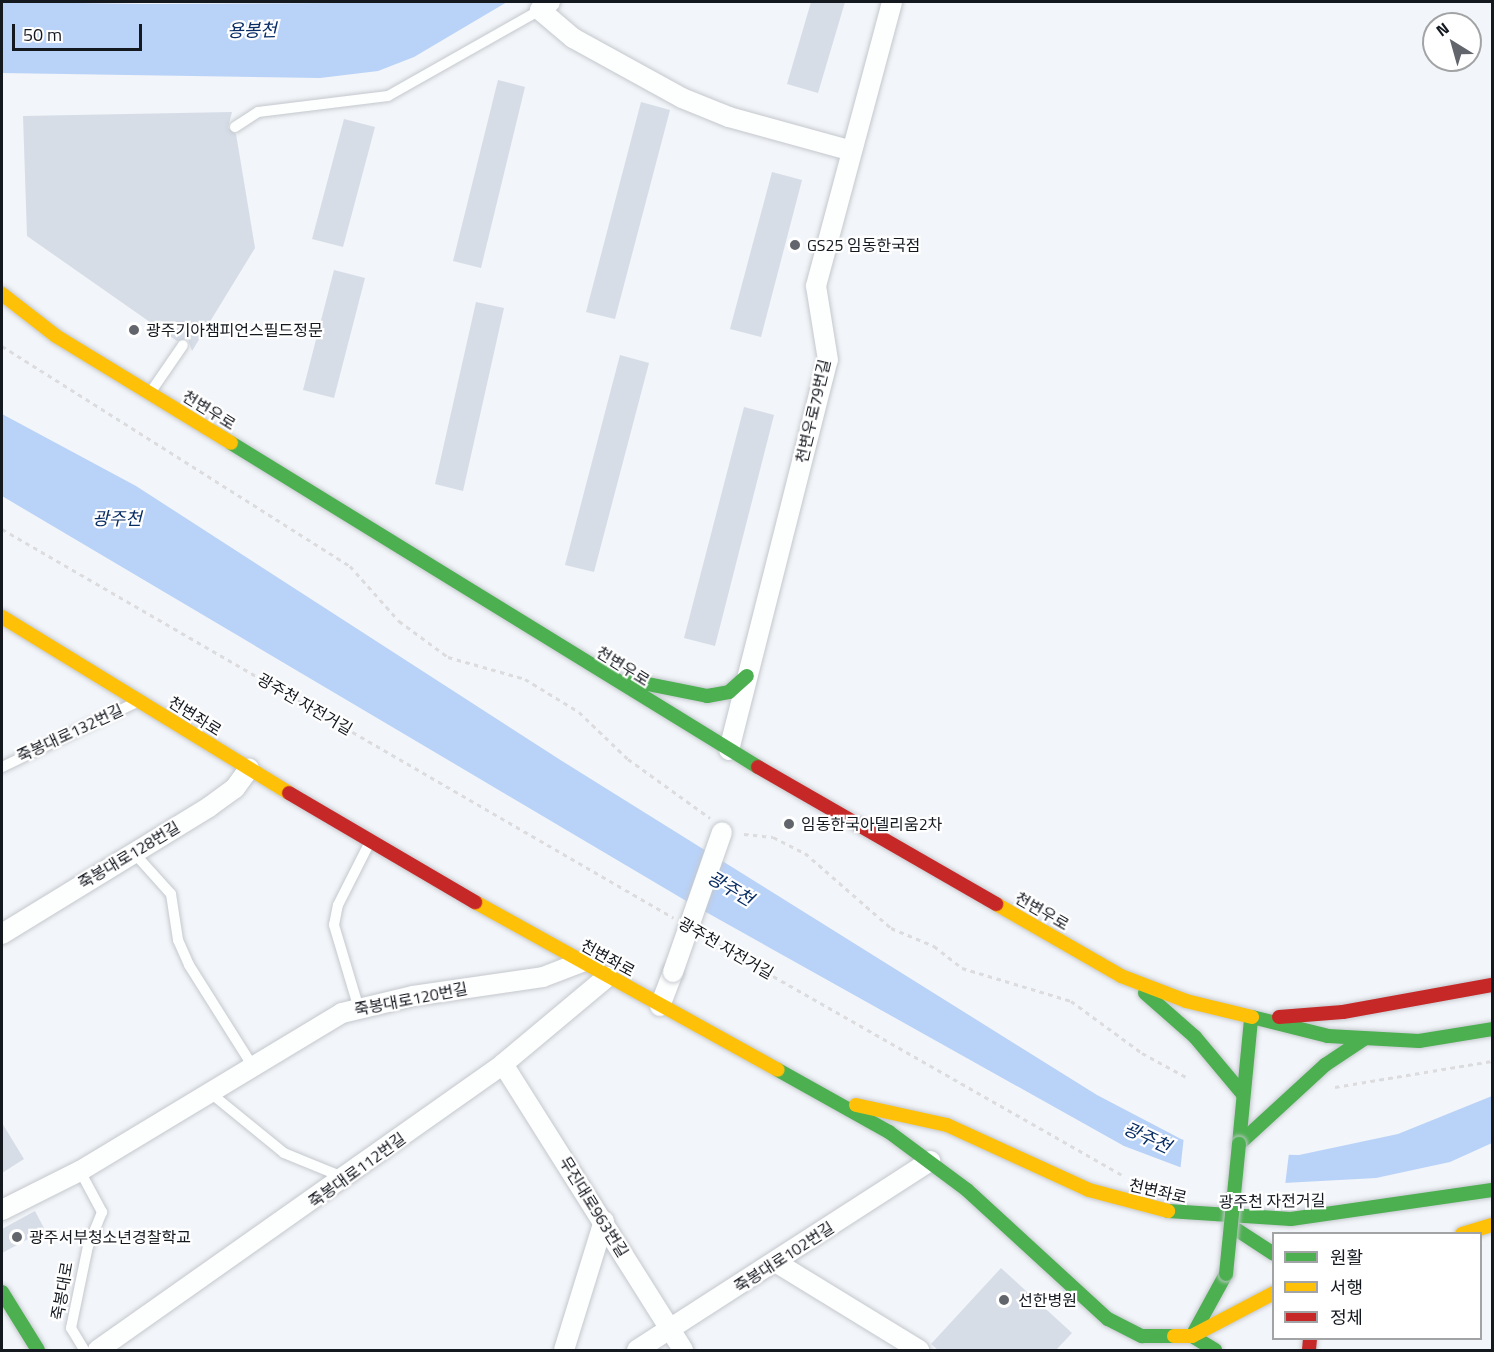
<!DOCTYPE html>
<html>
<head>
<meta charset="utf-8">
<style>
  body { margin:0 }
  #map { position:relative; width:1494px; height:1352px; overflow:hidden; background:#f2f5f9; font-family:"Titillium Web","Noto Sans KR",sans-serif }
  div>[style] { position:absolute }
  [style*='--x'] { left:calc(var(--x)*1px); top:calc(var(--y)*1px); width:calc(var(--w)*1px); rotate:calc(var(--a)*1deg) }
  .water>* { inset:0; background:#b9d2f8 }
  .pier>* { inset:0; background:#f2f5f9 }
  .building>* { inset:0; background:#d6dde7 }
  .path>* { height:3px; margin-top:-1.5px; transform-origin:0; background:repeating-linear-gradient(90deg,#dcdcde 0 4.5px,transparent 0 9px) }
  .roads { filter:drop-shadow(0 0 2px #c4c8cd) drop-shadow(0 0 2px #c4c8cd) }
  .lane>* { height:10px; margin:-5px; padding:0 5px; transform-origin:5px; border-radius:5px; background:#fdfefe }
  .street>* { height:20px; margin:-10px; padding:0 10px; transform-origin:10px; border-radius:10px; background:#fdfefe }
  .fast>* { height:14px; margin:-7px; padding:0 7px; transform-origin:7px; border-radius:7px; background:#4caf50 }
  .slow>* { height:14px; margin:-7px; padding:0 7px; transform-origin:7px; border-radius:7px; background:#ffc107 }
  .jam>* { height:14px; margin:-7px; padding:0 7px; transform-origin:7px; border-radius:7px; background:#c62828 }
  .bridges { filter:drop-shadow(0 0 2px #c4c8cd) drop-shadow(0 0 2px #c4c8cd) }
  .street-bridge>* { height:20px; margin:-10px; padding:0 10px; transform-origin:10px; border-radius:10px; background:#fdfefe }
  .fast-bridge>* { height:14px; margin:-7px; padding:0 7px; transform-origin:7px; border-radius:7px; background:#4caf50 }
  .dots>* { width:16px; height:16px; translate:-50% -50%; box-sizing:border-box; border:3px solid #fff; border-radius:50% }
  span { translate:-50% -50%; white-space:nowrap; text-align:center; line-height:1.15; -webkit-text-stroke:4.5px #fff; paint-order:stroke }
  .poi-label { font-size:16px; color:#14181f }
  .left { translate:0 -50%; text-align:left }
  .street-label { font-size:16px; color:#14181f }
  .water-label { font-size:18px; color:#082d65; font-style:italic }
  .frame { position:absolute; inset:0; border:3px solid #14181f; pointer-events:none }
  .legend { position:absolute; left:1272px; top:1232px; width:210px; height:108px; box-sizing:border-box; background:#fff; border:2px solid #a1a3a5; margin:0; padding:8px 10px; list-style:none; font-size:18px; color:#14181f }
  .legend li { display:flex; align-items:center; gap:12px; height:30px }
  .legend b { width:30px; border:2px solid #a1a3a5 }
  .north { position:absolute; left:1422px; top:12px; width:60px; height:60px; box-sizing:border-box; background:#fff; border:2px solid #a1a3a5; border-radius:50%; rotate:323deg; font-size:16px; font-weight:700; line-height:24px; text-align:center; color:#14181f }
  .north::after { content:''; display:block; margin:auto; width:21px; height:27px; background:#62656b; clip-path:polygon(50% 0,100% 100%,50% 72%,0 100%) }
  .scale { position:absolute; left:12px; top:24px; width:130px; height:27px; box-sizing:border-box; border:3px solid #14181f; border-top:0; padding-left:8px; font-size:18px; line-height:21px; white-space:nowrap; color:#14181f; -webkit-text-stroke:4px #fff; paint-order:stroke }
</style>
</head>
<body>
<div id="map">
  <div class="water">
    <div style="clip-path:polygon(2px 2px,144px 4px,507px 2px,414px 57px,378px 71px,320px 78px,2px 73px)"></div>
    <div style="clip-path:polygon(2px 414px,136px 486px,562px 761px,1097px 1095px,1181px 1139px,1225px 1154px,1299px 1155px,1398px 1134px,1492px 1096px,1492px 1143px,1450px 1162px,1376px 1178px,1230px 1186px,1124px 1146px,688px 902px,2px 496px)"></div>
  </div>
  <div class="pier">
    <div style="clip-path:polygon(1184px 1136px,1226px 1152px,1289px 1153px,1285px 1186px,1229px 1189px,1180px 1172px)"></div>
  </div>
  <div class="building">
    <div style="clip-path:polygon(811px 2px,845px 2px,818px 93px,787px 84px)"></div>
    <div style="clip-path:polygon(498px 80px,525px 87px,481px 268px,453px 261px)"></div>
    <div style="clip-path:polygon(641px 102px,670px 110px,615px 319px,586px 312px)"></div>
    <div style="clip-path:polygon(232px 112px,228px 128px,236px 134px,255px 248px,192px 351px,188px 339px,177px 341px,27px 236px,23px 116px)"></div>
    <div style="clip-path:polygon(344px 119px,375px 127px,343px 247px,312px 239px)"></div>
    <div style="clip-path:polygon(772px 172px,802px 180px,761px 337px,730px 329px)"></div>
    <div style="clip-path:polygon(334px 270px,365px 278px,334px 398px,303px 390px)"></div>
    <div style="clip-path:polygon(476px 302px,504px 308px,463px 491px,435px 484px)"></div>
    <div style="clip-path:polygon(620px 355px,649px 363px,594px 572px,565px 565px)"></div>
    <div style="clip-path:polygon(744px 407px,774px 415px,715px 646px,684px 638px)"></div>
    <div style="clip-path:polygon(2px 1123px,24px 1159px,2px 1173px)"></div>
    <div style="clip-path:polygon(35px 1211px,45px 1230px,2px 1253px,2px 1229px)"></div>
    <div style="clip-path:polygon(1001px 1268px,1072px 1333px,1056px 1350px,938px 1350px,931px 1344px)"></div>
  </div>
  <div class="path">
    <div style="--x:2;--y:346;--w:412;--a:32.3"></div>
    <div style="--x:350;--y:566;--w:74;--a:48.3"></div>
    <div style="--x:399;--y:621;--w:61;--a:36.3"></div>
    <div style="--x:448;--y:657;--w:80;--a:15.9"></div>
    <div style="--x:525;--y:679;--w:63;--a:31.4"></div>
    <div style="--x:579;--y:712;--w:68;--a:43.8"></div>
    <div style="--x:628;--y:759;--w:101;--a:35.7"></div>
    <div style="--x:2;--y:529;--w:776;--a:30.07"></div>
    <div style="--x:744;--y:834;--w:29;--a:6"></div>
    <div style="--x:773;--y:837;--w:36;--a:27"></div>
    <div style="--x:805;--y:853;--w:114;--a:41.1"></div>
    <div style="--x:891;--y:928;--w:47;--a:22.7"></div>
    <div style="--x:934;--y:946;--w:36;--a:38"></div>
    <div style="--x:962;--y:968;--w:114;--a:16.8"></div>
    <div style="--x:1071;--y:1001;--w:88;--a:36.2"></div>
    <div style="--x:1142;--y:1053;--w:52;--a:28.5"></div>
    <div style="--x:703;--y:936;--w:482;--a:29.7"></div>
    <div style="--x:1335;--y:1087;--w:159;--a:-9.4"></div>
  </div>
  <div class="roads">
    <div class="lane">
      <div style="--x:235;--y:127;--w:27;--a:-33"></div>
      <div style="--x:258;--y:112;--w:131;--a:-7"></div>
      <div style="--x:388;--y:96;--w:175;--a:-29.5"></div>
      <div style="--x:150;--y:393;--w:58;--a:-55.5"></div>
      <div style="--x:2;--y:767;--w:150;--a:-25.7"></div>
      <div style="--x:135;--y:854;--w:54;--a:48"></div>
      <div style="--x:171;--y:894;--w:47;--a:81.3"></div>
      <div style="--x:178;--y:940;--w:27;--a:66"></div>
      <div style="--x:189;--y:965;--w:118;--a:57.8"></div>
      <div style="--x:359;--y:1009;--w:88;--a:-106.6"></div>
      <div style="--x:334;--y:925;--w:20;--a:-79"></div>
      <div style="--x:338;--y:905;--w:68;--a:-63.1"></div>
      <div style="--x:208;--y:1091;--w:98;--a:39.2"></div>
      <div style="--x:284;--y:1153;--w:66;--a:22.3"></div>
      <div style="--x:80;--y:1171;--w:47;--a:61.8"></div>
      <div style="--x:102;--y:1212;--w:37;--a:112"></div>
      <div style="--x:88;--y:1246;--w:84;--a:101.7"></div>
      <div style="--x:71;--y:1328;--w:26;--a:59"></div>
    </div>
    <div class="street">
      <div style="--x:550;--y:2;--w:13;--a:141"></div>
      <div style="--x:540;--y:10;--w:43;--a:40.3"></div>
      <div style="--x:573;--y:38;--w:124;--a:28.8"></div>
      <div style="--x:682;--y:98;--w:51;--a:22"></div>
      <div style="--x:729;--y:117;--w:124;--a:15.4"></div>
      <div style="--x:729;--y:750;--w:402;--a:-75.8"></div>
      <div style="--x:828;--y:360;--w:75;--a:-99.2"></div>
      <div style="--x:816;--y:286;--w:294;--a:-75"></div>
      <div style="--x:2;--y:934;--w:243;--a:-31.5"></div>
      <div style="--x:209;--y:807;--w:32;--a:-36"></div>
      <div style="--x:235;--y:788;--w:24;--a:-54"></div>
      <div style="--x:660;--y:1006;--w:36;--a:-69"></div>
      <div style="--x:503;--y:1064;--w:338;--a:57.8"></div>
      <div style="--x:2;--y:1210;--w:87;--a:-26.6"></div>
      <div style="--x:80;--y:1171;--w:306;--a:-31.1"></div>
      <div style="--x:342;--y:1013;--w:73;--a:-13.5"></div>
      <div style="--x:413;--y:996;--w:131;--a:-8.3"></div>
      <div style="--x:543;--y:977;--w:42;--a:-21"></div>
      <div style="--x:777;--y:1263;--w:167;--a:31.5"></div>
      <div style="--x:98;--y:1350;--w:496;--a:-35.2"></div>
      <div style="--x:503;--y:1064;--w:136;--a:-39.9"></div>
      <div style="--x:564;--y:1350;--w:135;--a:-72.8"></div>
      <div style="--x:637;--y:1350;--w:349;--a:-32.8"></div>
    </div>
    <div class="fast">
      <div style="--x:231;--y:443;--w:619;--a:31.58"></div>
      <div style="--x:628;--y:680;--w:81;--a:11.4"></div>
      <div style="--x:707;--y:696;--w:22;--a:-10"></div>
      <div style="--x:729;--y:692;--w:24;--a:-42"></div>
      <div style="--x:1145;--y:993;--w:67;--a:41.3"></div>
      <div style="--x:1195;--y:1037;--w:73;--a:50"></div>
      <div style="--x:1252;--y:1017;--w:78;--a:14"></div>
      <div style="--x:1328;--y:1036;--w:91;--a:3.1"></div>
      <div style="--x:1419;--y:1041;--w:74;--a:-9.3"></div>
      <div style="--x:778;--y:1070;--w:127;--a:29.2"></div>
      <div style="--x:889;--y:1132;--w:97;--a:36.6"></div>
      <div style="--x:967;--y:1190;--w:191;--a:42.5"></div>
      <div style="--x:1108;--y:1319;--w:38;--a:27"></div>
      <div style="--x:1142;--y:1336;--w:32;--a:0"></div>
      <div style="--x:1239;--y:1144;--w:117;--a:-42.6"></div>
      <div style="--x:1325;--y:1065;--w:47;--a:-33.7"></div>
      <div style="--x:1239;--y:1144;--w:126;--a:-84.5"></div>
      <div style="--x:1168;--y:1211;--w:123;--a:3.7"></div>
      <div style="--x:1291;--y:1219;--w:203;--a:-8.2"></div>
      <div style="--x:1231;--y:1226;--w:51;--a:33.1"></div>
      <div style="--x:2;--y:1292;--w:68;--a:58.2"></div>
      <div style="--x:1192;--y:1336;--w:71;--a:-61.3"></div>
      <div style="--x:1192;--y:1336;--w:27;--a:31"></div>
    </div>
    <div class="slow">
      <div style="--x:2;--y:294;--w:68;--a:37.9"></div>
      <div style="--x:56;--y:336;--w:205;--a:31.4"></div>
      <div style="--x:2;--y:617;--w:337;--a:31.5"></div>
      <div style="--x:475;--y:902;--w:346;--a:29"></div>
      <div style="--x:996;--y:904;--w:144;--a:29.9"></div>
      <div style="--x:1121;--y:976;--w:70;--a:21"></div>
      <div style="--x:1186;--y:1001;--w:68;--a:13.6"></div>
      <div style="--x:856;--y:1105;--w:93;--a:12.4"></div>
      <div style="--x:947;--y:1125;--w:156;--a:24.6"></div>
      <div style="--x:1089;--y:1190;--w:82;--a:14.9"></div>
      <div style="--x:1462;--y:1234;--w:31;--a:-17"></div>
      <div style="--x:1174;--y:1336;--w:18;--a:0"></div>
      <div style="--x:1192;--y:1336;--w:93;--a:-27.7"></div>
    </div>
    <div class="jam">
      <div style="--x:758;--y:767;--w:275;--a:29.9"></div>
      <div style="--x:289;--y:793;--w:216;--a:30.4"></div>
      <div style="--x:1279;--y:1017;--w:64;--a:-4.5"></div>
      <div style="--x:1343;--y:1012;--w:151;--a:-10.3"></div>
      <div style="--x:1309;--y:1350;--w:12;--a:-85"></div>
    </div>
  </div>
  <div class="bridges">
    <div class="street-bridge">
      <div style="--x:673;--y:972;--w:148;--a:-70.7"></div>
    </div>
    <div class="fast-bridge">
      <div style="--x:1226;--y:1274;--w:131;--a:-84.3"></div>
    </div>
  </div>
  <div class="dots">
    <div style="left:795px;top:245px;background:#62656b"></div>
    <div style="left:134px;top:330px;background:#62656b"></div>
    <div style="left:789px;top:824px;background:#62656b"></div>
    <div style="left:17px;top:1237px;background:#62656b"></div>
    <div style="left:1004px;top:1300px;background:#62656b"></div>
  </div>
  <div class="poi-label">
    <span class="left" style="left:807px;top:245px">GS25 임동한국점</span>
    <span class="left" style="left:146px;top:330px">광주기아챔피언스필드정문</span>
    <span class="left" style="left:801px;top:824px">임동한국아델리움2차</span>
    <span class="left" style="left:29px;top:1237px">광주서부청소년경찰학교</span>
    <span class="left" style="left:1018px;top:1300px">선한병원</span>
  </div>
  <div class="street-label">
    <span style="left:209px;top:410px;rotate:32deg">천변우로</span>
    <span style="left:813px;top:411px;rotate:-77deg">천변우로79번길</span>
    <span style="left:623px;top:666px;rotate:32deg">천변우로</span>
    <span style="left:305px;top:704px;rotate:30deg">광주천 자전거길</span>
    <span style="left:195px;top:716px;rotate:32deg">천변좌로</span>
    <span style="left:70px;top:733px;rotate:-25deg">죽봉대로132번길</span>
    <span style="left:129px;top:855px;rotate:-31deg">죽봉대로128번길</span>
    <span style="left:1042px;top:911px;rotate:30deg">천변우로</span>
    <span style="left:726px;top:948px;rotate:30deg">광주천 자전거길</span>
    <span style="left:608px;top:958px;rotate:29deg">천변좌로</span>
    <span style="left:411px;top:999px;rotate:-11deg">죽봉대로120번길</span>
    <span style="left:357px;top:1170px;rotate:-36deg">죽봉대로112번길</span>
    <span style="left:1158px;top:1191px;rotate:13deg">천변좌로</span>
    <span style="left:1272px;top:1201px;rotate:-1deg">광주천 자전거길</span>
    <span style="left:594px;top:1207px;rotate:58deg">무진대로963번길</span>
    <span style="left:784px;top:1257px;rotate:-33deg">죽봉대로102번길</span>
    <span style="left:62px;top:1291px;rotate:-80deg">죽봉대로</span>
  </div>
  <div class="water-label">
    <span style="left:252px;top:31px;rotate:-1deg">용봉천</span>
    <span style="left:117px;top:519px">광주천</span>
    <span style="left:730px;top:889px;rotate:31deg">광주천</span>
    <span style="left:1147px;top:1138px;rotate:25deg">광주천</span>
  </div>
  <div class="frame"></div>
  <ul class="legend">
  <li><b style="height:8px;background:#4caf50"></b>원활</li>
  <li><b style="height:8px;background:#ffc107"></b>서행</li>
  <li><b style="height:8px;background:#c62828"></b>정체</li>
  </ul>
  <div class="north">N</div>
  <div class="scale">50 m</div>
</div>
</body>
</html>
